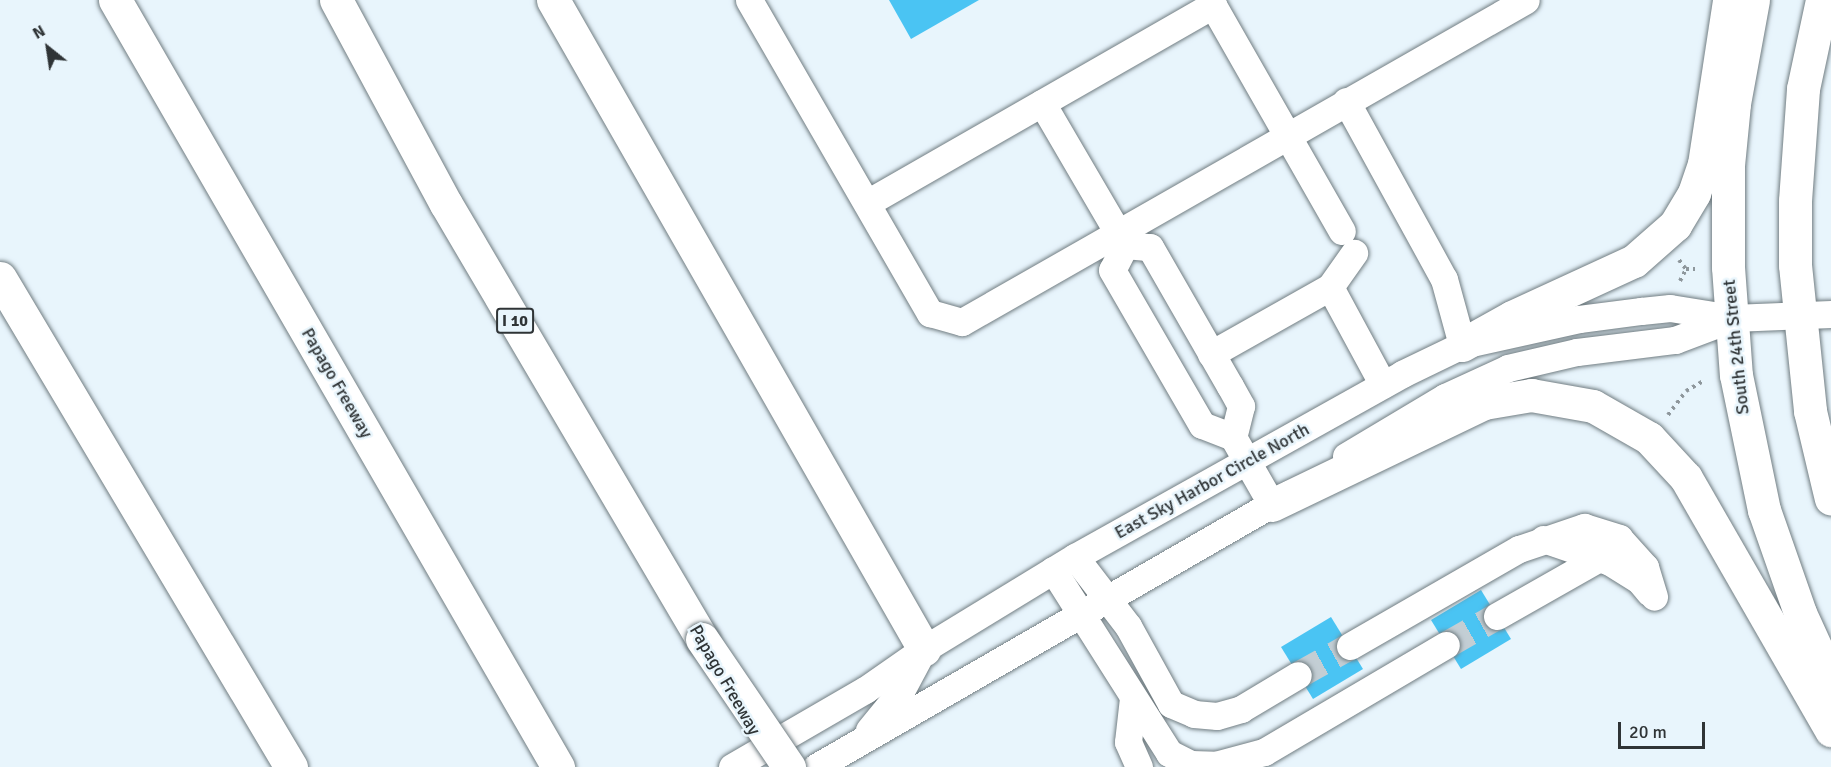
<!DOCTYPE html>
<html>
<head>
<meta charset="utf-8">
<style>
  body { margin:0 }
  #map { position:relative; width:1831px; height:767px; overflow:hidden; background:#e8f5fc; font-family:Signika,sans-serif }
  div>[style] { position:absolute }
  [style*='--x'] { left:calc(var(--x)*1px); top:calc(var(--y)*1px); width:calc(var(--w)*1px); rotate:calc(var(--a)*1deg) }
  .building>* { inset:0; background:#4ac4f3 }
  .minor-tunnel>* { height:27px; margin-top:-13.5px; transform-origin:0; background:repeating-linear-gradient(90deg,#c3ced4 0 27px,transparent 0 41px) }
  .path>* { height:4px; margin-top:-2px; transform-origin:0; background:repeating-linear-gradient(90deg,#8e979c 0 3px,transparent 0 7.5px) }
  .roads { filter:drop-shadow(0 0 2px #717d82) drop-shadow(0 0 2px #717d82) }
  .minor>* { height:27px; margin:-13.5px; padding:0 13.5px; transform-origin:13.5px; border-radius:13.5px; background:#fff }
  .major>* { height:33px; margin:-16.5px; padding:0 16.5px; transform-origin:16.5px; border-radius:16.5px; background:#fff }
  .highway>* { height:33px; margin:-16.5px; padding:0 16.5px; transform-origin:16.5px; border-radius:16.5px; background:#fff }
  .bridges { filter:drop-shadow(0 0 2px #717d82) drop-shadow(0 0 2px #717d82) }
  .highway-bridge>* { height:33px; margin:-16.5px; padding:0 16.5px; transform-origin:16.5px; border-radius:16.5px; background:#fff }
  span { translate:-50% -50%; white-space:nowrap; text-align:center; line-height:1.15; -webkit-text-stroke:5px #e8f5fc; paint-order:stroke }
  .shield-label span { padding:2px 4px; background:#e8f5fc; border:2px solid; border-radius:4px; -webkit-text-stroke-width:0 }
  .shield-label { font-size:16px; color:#2f3436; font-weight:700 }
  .street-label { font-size:18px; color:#2f3436 }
  .north { position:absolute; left:18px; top:18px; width:60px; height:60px; -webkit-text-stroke:4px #e8f5fc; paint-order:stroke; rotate:330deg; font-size:16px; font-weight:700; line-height:24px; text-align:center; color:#2f3436 }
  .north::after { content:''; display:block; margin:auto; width:21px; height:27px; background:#2f3436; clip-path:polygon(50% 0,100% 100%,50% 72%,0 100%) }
  .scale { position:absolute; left:1618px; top:722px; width:87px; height:27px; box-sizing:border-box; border:3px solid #2f3436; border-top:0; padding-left:8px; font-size:18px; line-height:21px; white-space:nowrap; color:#2f3436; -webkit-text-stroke:4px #e8f5fc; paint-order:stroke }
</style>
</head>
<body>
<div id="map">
  <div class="building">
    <div style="clip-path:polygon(889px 0,979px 0,911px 39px)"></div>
    <div style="clip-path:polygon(1481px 590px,1511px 639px,1461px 669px,1431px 620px)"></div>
    <div style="clip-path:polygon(1331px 617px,1363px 669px,1313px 699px,1281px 647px)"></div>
  </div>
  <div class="minor-tunnel">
    <div style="--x:1446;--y:645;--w:59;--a:-29.6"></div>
    <div style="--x:1298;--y:675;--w:60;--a:-29.1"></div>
  </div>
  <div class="path">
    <div style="--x:1679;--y:260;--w:11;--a:52"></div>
    <div style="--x:1686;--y:269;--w:9;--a:0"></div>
    <div style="--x:1680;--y:281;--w:13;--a:-63"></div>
    <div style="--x:1668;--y:415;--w:30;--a:-53"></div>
    <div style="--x:1686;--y:391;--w:22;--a:-30"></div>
  </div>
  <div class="roads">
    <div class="minor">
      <div style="--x:749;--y:0;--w:362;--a:60"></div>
      <div style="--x:930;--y:313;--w:33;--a:16"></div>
      <div style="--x:962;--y:322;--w:649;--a:-29.72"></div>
      <div style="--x:1210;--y:0;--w:266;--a:60.3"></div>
      <div style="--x:1346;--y:101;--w:203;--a:61.2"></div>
      <div style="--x:1444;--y:279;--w:68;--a:74.7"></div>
      <div style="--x:1042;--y:103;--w:164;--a:59.7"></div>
      <div style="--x:867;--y:203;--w:399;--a:-29.8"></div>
      <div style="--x:1125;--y:245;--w:28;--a:117"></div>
      <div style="--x:1112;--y:270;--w:179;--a:59.9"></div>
      <div style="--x:1202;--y:425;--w:33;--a:21"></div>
      <div style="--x:1233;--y:437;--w:78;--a:60.2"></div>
      <div style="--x:1125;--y:245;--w:25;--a:5"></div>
      <div style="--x:1150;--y:247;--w:160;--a:60.1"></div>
      <div style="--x:1230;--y:386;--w:23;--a:61"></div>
      <div style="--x:1241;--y:406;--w:32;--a:104"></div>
      <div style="--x:1330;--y:287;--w:111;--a:61.6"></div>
      <div style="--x:1211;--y:354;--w:137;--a:-29.4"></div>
      <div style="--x:1330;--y:287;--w:42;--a:-54.8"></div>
      <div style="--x:1346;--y:456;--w:115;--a:-30.8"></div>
      <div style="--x:1445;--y:397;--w:69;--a:-24.7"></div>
      <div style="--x:1508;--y:368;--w:71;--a:-13.1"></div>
      <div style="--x:1577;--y:352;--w:99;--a:-7"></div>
      <div style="--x:1675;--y:340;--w:60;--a:-20.6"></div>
      <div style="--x:1543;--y:539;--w:71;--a:18.9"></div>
      <div style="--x:1610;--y:562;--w:34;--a:32"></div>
      <div style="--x:1639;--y:580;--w:16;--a:50"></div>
      <div style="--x:1075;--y:557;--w:87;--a:52.5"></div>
      <div style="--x:1128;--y:626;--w:89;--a:61.1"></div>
      <div style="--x:1171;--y:704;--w:25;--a:23"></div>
      <div style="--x:1194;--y:714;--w:23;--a:5"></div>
      <div style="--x:1217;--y:716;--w:25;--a:-16"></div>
      <div style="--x:1241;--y:709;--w:66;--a:-30.8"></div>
      <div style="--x:1053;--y:570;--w:217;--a:57.6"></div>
      <div style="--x:1169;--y:753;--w:25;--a:27"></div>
      <div style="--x:1191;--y:764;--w:24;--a:2"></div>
      <div style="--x:1215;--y:765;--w:51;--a:-14.9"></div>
      <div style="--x:1264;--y:752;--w:211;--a:-30.5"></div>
      <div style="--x:1497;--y:616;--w:117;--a:-29.6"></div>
      <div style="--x:1350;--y:646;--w:195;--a:-29.9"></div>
      <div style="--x:1519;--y:549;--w:69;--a:-18.7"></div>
      <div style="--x:1584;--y:527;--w:37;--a:17"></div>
      <div style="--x:1619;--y:538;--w:39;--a:48"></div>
      <div style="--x:1645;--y:567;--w:31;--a:73"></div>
      <div style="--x:1133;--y:698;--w:44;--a:96.5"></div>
      <div style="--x:1128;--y:742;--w:27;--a:66"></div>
      <div style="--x:869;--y:730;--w:50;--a:-50.6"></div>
      <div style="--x:901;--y:691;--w:40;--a:-62"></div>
      <div style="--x:732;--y:767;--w:154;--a:-30.1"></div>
      <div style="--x:865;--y:690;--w:72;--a:-34.8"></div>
      <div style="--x:924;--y:649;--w:177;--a:-31.4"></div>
      <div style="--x:1075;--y:557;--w:375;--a:-29.2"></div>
      <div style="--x:1402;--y:374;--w:67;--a:-25.8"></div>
      <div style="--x:1462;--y:345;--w:120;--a:-12.5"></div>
      <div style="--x:1579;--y:319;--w:63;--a:-7.4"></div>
      <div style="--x:1641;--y:311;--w:29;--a:-6"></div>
      <div style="--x:1670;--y:308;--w:63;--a:9.2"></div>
      <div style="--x:1732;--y:318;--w:99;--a:-2.3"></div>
      <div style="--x:816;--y:767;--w:546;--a:-29.99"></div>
    </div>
    <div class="major">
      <div style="--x:1753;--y:0;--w:106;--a:100.4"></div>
      <div style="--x:1734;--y:104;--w:61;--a:95.6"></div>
      <div style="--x:1728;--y:165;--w:102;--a:90"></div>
      <div style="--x:1728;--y:267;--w:108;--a:85.8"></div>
      <div style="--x:1736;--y:375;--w:138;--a:78.3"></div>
      <div style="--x:1764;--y:510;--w:109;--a:70.7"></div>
      <div style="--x:1800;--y:613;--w:75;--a:65.5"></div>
      <div style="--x:1822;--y:0;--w:91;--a:102.1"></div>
      <div style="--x:1803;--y:89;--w:112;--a:94.1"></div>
      <div style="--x:1795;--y:201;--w:64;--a:90"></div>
      <div style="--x:1795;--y:265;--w:147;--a:84.1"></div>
      <div style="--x:1810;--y:411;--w:90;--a:76.6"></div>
      <div style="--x:1462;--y:345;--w:57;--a:-29.2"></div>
      <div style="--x:1512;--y:317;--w:134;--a:-24.7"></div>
      <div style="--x:1634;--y:261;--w:55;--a:-41.3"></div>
      <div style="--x:1675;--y:225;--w:37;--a:-59"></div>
      <div style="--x:1694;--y:193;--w:31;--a:-71"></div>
      <div style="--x:1704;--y:164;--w:166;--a:-81.3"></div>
      <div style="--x:1272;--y:505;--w:235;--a:-25.7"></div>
      <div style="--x:1484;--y:403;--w:48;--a:-9.7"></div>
      <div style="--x:1531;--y:395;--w:63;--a:10.1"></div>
      <div style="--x:1593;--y:406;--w:64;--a:29.7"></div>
      <div style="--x:1649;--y:438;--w:54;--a:47.2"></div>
      <div style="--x:1686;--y:478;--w:291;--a:60.1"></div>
    </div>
    <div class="highway">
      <div style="--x:115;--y:0;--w:886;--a:59.99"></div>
      <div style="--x:336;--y:0;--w:232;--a:61.7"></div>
      <div style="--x:446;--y:204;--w:505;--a:59.52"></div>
      <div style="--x:553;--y:0;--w:748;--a:60.25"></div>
      <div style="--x:0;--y:278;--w:569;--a:59.24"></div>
    </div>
  </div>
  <div class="bridges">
    <div class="highway-bridge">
      <div style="--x:702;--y:639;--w:155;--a:55.8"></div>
    </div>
  </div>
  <div class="shield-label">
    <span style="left:515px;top:321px">I 10</span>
  </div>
  <div class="street-label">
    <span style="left:1736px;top:347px;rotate:-96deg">South 24th Street</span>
    <span style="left:337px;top:383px;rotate:60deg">Papago Freeway</span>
    <span style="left:1212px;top:481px;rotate:-29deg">East Sky Harbor Circle North</span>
    <span style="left:725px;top:680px;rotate:60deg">Papago Freeway</span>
  </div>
  <div class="north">N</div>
  <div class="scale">20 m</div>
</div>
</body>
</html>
